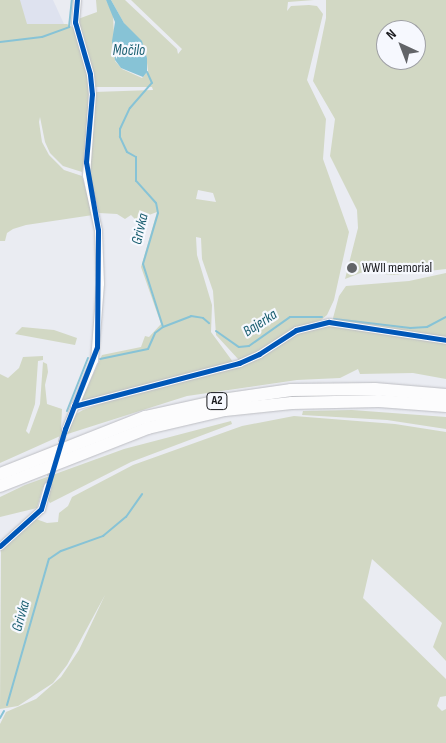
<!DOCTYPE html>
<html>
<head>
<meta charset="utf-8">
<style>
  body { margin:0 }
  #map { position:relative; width:446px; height:743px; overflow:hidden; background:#eaecf2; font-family:"Sofia Sans Condensed",sans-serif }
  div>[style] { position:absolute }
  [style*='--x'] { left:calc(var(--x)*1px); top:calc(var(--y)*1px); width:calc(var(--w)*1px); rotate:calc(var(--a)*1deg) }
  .built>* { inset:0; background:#dee2ef }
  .green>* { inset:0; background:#d2d8c4 }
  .water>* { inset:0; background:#87c3d6 }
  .stream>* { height:2px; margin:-1px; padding:0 1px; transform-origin:1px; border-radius:1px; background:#87c3d6 }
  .minor-tunnel>* { height:7px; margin-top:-3.5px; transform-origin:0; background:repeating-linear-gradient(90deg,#cbccd2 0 7px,transparent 0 10.5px) }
  .roads { filter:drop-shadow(0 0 1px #bdbec3) drop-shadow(0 0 1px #bdbec3) }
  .minor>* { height:7px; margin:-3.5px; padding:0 3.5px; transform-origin:3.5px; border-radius:3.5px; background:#fcfcfd }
  .motorway>* { height:12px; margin:-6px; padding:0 6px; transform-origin:6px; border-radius:6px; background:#fcfcfd }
  .cycleway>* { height:5px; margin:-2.5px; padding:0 2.5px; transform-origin:2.5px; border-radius:2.5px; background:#0057b8 }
  .dots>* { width:14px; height:14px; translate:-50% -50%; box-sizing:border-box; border:2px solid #f6f8fe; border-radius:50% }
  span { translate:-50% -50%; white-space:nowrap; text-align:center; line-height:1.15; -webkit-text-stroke:4.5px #f6f8fe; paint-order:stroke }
  .shield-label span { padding:1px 4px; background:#f6f8fe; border:1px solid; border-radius:4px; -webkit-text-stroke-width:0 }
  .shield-label { font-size:12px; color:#191a1e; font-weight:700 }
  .poi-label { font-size:14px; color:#191a1e }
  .left { translate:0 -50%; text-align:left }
  .water-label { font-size:15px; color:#185d6f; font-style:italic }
  .north { position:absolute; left:376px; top:20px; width:50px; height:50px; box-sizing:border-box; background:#f6f8fe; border:1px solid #9e9fa4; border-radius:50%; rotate:317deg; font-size:14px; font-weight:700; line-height:20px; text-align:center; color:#191a1e }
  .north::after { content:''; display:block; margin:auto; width:18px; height:22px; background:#626468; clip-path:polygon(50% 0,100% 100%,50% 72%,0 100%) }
</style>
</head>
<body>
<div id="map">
  <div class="built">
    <div style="clip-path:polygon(15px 0,53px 0,64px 24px,25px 24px)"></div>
  </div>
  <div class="green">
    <div style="clip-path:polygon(0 0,20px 0,27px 24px,67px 24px,74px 28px,89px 83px,88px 135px,82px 172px,63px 166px,50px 153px,45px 142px,40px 117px,39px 122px,42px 142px,49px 155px,64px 170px,82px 176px,93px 215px,26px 225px,13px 229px,7px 233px,5px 241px,0 241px)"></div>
    <div style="clip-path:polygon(evenodd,96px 0,106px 0,113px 14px,115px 61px,122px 69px,142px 78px,148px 71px,145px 47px,125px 25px,111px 0,125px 0,177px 49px,178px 54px,182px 49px,131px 0,314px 0,288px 2px,287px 11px,291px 6px,309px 5px,317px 6px,323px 14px,307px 80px,326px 119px,323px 159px,349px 232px,334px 300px,327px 315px,321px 320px,292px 329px,271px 345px,239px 360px,216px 335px,213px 291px,202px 259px,201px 238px,196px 237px,197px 255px,212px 305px,211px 332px,233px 362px,81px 401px,102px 355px,141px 347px,145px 336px,149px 337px,161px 324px,141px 267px,157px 212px,149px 215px,144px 228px,131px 215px,125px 219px,117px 214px,99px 213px,88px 177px,94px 92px,153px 90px,152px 87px,93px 87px,78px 19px,97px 12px,96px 0,198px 190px,213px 193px,216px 202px,196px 199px,198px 190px)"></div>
    <div style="clip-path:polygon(evenodd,326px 0,446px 0,446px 269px,394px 275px,363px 272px,345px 279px,358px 228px,357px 210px,330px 156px,335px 119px,313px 81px,326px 18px,326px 0,386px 30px,416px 30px,416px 60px,386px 60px,386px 30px)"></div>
    <div style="clip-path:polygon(446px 273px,446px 339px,337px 323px,333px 318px,339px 296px,346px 286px,409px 281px)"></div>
    <div style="clip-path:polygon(326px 326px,446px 342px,446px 379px,413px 373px,360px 374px,358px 369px,340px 378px,297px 380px,187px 396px,58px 437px,0 463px,0 374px,8px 378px,19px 368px,23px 357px,43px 356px,43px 360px,38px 361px,35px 404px,26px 431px,29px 434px,40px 404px,43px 362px,47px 364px,48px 372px,45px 385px,47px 404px,62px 409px,61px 428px,68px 432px,76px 414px,83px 410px,133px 392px,244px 363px,301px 330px)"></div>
    <div style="clip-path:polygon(22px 327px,54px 330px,77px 338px,75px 345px,15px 334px)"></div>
    <div style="clip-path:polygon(352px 410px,446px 417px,446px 429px,387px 420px,302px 415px,303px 411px)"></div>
    <div style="clip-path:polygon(294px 416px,395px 424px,446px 432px,446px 661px,433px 647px,442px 623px,372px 559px,363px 598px,446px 679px,446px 696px,440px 697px,437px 706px,442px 711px,446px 709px,446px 743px,0 743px,0 724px,6px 712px,36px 699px,61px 677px,79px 650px,105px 595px,67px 665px,53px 683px,18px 706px,0 709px,1px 549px,36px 519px,47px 523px,58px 522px,59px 513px,68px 506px,72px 497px,133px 465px,242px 426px)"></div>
    <div style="clip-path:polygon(231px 421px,232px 424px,131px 462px,50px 503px,47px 499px,51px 488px,43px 487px,37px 508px,0 517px,0 497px,25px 485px,124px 449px)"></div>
  </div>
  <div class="water">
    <div style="clip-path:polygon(106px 0,111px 0,124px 23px,142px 41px,147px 58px,147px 72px,143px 77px,121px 68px,115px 60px,112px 41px,115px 22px)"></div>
  </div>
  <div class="stream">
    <div style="--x:0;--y:42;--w:42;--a:-6.8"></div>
    <div style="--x:42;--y:37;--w:29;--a:-20"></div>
    <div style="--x:69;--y:27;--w:27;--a:-84"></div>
    <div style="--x:334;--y:319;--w:77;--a:6.8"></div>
    <div style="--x:410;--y:328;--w:17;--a:-3"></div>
    <div style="--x:427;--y:327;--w:21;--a:-28"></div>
    <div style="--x:163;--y:327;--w:30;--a:-21"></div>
    <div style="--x:191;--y:316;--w:12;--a:9"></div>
    <div style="--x:203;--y:318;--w:8;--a:40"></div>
    <div style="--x:216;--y:331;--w:28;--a:35"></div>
    <div style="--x:239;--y:347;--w:10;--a:-6"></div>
    <div style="--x:249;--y:346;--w:50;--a:-35.3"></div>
    <div style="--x:290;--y:317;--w:32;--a:0"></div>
    <div style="--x:100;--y:359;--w:49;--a:-11.8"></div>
    <div style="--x:148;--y:349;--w:17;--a:-66"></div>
    <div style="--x:155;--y:333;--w:10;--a:-37"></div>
    <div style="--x:163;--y:327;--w:66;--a:-107.6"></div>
    <div style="--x:143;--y:264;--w:53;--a:-73.6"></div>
    <div style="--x:158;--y:213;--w:10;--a:-101"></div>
    <div style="--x:156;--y:203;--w:30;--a:-132"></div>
    <div style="--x:136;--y:181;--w:24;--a:-90"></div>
    <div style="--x:136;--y:157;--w:10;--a:-151"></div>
    <div style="--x:127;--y:152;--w:17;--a:-115"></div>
    <div style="--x:120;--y:137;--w:8;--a:-90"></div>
    <div style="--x:120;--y:129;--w:23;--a:-65"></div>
    <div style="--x:130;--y:108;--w:33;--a:-49"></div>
    <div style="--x:152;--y:83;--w:12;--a:-114"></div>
    <div style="--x:67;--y:411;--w:57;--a:-68.4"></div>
    <div style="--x:7;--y:705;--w:152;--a:-74"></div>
    <div style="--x:49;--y:559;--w:14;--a:-34"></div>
    <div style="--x:61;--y:551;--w:45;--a:-19.7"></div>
    <div style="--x:103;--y:536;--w:30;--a:-40"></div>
    <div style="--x:126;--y:517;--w:28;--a:-55"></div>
    <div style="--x:0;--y:718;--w:8;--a:-60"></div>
  </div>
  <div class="minor-tunnel">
    <div style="--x:58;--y:452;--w:24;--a:-73"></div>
    <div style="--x:47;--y:486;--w:22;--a:-72"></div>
  </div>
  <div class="roads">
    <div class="minor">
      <div style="--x:74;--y:406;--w:171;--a:-14.6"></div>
      <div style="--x:239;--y:363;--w:22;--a:-24"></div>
      <div style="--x:259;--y:354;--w:44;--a:-33"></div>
      <div style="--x:296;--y:330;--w:34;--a:-14"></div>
      <div style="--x:329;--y:322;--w:118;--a:8.7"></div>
      <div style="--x:65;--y:429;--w:75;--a:-67.2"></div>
      <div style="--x:94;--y:360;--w:77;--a:-85.5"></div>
      <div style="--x:100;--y:283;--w:53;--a:-92.2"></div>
      <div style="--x:98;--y:230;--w:56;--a:-102.3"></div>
      <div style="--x:86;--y:175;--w:81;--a:-85.8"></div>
      <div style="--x:92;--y:94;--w:20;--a:-96"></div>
      <div style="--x:90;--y:74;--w:54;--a:-106.1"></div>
      <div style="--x:75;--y:22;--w:22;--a:-85"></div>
      <div style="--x:0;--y:546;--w:55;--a:-42.1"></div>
      <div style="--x:41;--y:509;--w:24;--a:-75"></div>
    </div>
    <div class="motorway">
      <div style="--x:0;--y:474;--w:156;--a:-21.5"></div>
      <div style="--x:145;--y:417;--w:79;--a:-12.4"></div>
      <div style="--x:222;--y:400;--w:70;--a:-8.2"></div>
      <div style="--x:291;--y:390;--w:84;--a:-0.7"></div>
      <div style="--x:375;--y:389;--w:71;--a:4.8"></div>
      <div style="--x:0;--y:486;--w:159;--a:-21.4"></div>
      <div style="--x:148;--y:428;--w:79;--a:-13.2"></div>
      <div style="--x:225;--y:410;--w:67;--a:-6"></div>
      <div style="--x:292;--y:403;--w:87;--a:-1.3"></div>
      <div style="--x:379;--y:401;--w:67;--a:4.3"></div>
    </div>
  </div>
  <div class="cycleway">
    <div style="--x:74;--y:406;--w:171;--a:-14.6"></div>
    <div style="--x:239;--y:363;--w:22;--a:-24"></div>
    <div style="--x:259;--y:354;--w:44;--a:-33"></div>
    <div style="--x:296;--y:330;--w:34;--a:-14"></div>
    <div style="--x:329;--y:322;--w:118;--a:8.7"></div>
    <div style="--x:0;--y:546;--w:55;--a:-42.1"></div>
    <div style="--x:41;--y:509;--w:84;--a:-73.3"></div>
    <div style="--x:65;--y:429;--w:88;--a:-68.7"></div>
    <div style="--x:97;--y:347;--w:117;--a:-89.5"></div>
    <div style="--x:98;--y:230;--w:69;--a:-100"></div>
    <div style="--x:86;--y:162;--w:68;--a:-85"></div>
    <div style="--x:92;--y:94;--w:20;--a:-96"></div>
    <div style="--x:90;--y:74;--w:54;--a:-106.1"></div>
    <div style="--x:75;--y:22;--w:22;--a:-85"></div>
  </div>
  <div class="dots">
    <div style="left:352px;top:268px;background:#626468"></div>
  </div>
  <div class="shield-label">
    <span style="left:217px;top:401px">A2</span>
  </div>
  <div class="poi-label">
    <span class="left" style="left:362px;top:268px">WWII memorial</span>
  </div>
  <div class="water-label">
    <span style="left:129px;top:51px">Močilo</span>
    <span style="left:140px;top:229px;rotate:-77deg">Grivka</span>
    <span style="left:260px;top:323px;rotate:-33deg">Bajerka</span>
    <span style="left:21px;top:616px;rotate:-74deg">Grivka</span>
  </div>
  <div class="north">N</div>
</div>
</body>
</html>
